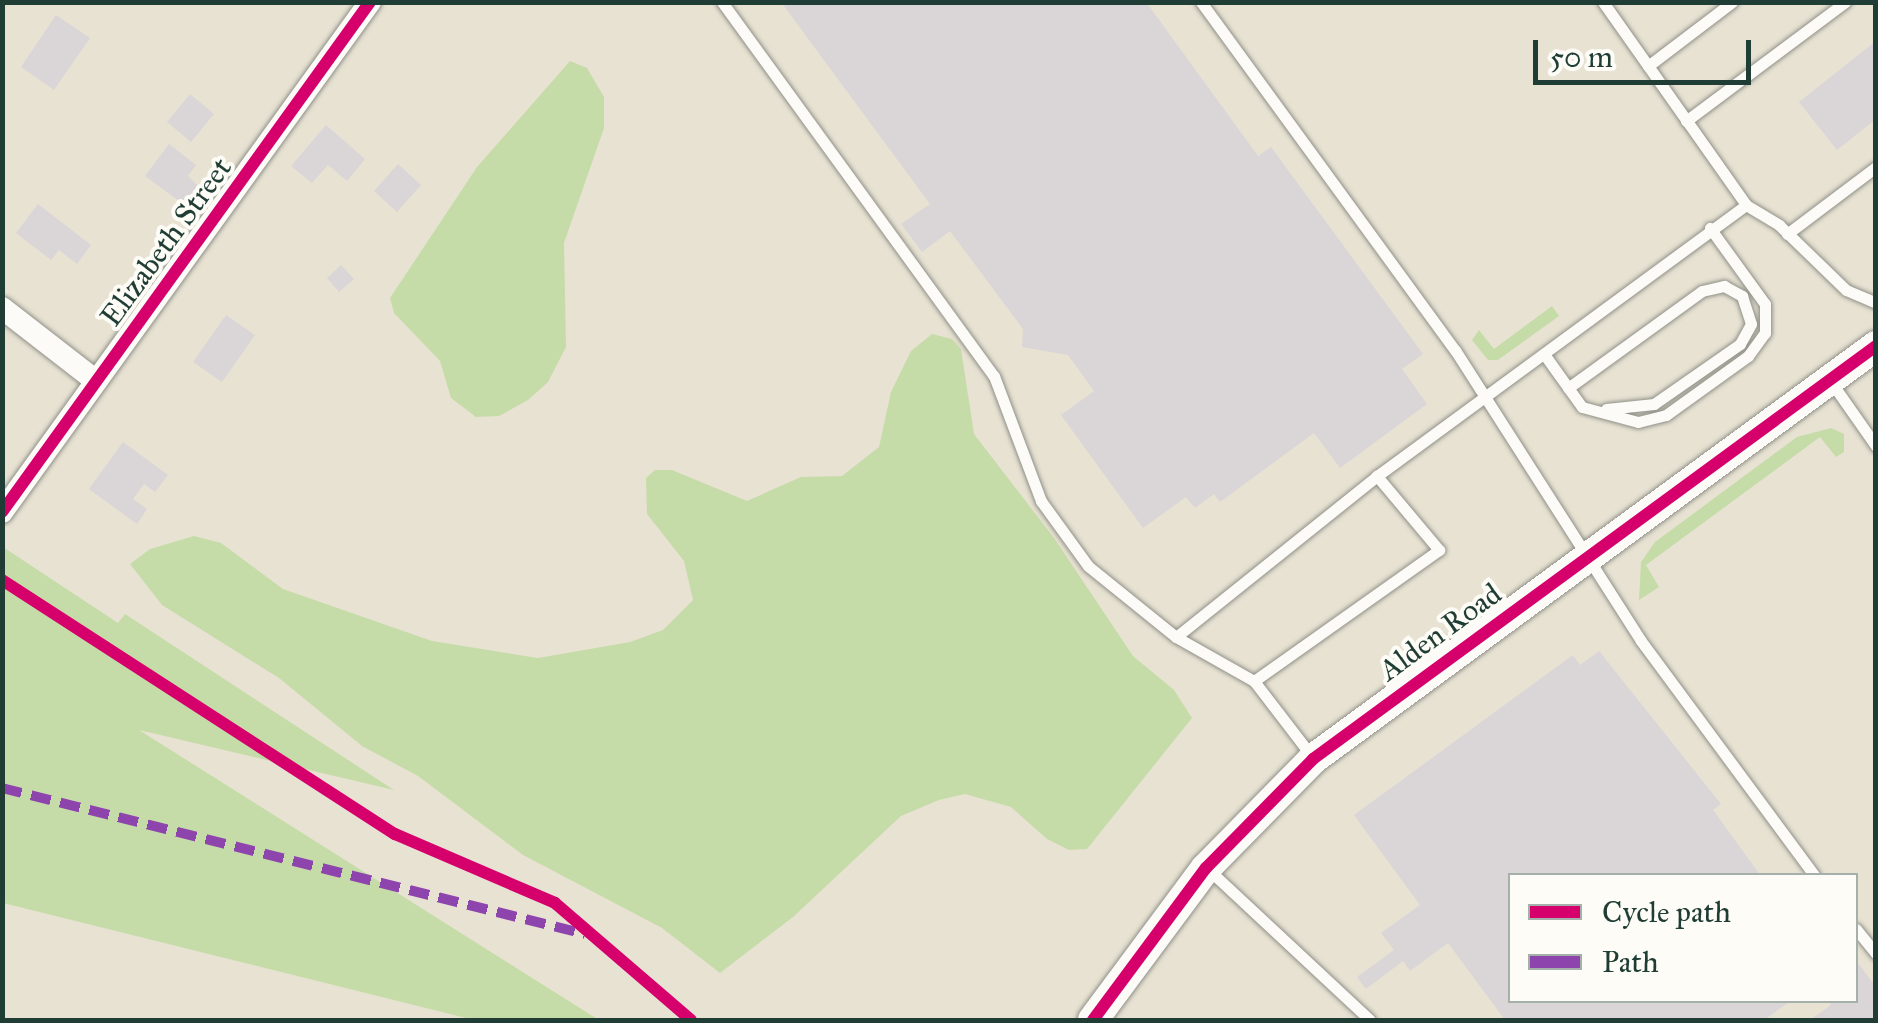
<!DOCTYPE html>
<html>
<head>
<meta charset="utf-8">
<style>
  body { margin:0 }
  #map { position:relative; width:1878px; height:1023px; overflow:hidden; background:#e8e2d3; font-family:"IM FELL Great Primer",serif }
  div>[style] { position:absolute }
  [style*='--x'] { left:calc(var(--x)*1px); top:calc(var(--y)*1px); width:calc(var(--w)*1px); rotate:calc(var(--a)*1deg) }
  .green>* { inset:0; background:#c6dca8 }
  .building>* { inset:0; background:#dad5d7 }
  .roads { filter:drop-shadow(0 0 2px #8f9188) drop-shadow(0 0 2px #8f9188) }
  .service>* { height:11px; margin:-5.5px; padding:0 5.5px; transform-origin:5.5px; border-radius:5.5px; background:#fcfbf8 }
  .minor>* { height:22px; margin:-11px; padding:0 11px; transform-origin:11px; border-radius:11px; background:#fcfbf8 }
  .tertiary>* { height:30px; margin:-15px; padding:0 15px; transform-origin:15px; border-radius:15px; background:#fcfbf8 }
  .quiet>* { height:10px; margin-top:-5px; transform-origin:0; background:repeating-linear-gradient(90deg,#8e44ad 0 20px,transparent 0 30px) }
  .cycleway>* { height:12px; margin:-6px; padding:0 6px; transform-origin:6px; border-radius:6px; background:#d6006c }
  span { translate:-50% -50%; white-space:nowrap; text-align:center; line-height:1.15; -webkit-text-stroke:8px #fdfcf7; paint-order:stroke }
  .street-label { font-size:30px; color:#1f3d34 }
  .frame { position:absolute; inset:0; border:5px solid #1f3d34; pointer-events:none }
  .legend { position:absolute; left:1508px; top:873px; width:350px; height:130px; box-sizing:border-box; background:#fdfcf7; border:2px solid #a4b0a9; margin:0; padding:12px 18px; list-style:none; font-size:30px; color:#1f3d34 }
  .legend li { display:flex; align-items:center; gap:20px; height:50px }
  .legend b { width:50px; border:2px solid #a4b0a9 }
  .scale { position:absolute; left:1533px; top:40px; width:218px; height:45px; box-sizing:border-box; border:5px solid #1f3d34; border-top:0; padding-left:12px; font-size:30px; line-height:35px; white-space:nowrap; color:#1f3d34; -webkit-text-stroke:8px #fdfcf7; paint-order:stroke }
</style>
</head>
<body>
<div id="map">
  <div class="green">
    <div style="clip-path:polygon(570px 61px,587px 68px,604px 97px,604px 128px,564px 243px,566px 347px,548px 382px,528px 400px,499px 416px,476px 417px,451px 398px,440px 361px,394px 313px,390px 298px,477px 167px)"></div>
    <div style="clip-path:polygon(1552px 306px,1559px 316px,1498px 360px,1488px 360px,1472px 340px,1479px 330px,1494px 349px)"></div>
    <div style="clip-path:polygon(932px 334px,952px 339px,961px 349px,974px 434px,1054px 538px,1133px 656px,1174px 690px,1192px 718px,1087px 849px,1069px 850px,1047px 839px,1011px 807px,965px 794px,939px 800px,901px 816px,793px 917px,720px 973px,662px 928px,523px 855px,418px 776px,362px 746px,279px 678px,162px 605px,130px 564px,150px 549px,194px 536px,221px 543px,283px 589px,432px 641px,538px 658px,630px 642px,663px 630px,693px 600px,684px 561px,647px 514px,646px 478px,655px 470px,672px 470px,747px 501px,801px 477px,842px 476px,879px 447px,891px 392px,911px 351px)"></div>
    <div style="clip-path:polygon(1831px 428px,1844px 434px,1844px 452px,1836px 457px,1820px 437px,1646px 565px,1659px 587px,1639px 600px,1641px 562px,1655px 542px,1797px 437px)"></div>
    <div style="clip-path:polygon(3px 547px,118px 623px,125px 614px,394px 790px,139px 730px,599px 1020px,474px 1020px,3px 903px)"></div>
  </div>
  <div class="building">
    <div style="clip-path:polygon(781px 2px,1146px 2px,1258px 156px,1271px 147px,1423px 354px,1402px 369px,1427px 404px,1340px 468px,1314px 433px,1220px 502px,1214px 494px,1195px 508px,1186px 497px,1143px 528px,1061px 415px,1094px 391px,1068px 355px,1022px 347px,1023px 329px,950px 231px,922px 252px,901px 224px,930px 204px)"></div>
    <div style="clip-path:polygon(56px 15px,90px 38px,54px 90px,21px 67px)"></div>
    <div style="clip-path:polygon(1876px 41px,1876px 119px,1837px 150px,1799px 102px)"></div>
    <div style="clip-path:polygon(190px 94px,214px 114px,191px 142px,167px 122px)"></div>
    <div style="clip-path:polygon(326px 125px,365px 159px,347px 181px,328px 165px,312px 183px,291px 166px)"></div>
    <div style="clip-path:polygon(169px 144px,196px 165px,188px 176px,206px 194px,193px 211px,145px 176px)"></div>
    <div style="clip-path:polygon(398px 164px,421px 185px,397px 212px,374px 191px)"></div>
    <div style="clip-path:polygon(38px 204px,91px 245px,77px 264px,59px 250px,51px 260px,16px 233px)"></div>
    <div style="clip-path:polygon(341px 265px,354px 279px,339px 292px,327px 278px)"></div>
    <div style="clip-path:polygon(226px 315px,255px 335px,222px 382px,193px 362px)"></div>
    <div style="clip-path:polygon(123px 442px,168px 475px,155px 492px,144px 484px,133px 499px,147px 509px,137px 524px,89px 489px)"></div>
    <div style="clip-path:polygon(1599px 651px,1721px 804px,1713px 810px,1761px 876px,1510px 876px,1510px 1000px,1792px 1000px,1764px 1020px,1505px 1020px,1448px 943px,1410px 971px,1403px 961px,1366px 989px,1357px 977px,1394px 950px,1381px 933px,1420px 905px,1354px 815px,1573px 655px,1580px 665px)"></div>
    <div style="clip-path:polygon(1858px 963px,1876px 987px,1876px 1020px,1810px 1020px,1831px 1005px,1827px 1000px,1856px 1000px)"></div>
  </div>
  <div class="roads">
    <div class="service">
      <div style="--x:722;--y:2;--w:462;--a:54"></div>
      <div style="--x:994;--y:376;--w:134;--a:69.4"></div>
      <div style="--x:1041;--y:501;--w:80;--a:54.1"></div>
      <div style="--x:1088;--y:566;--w:113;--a:38.9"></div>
      <div style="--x:1176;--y:637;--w:90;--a:29.4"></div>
      <div style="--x:1254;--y:681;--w:97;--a:52.5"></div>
      <div style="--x:1201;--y:2;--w:431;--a:53.9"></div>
      <div style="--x:1455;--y:350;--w:345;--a:57.4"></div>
      <div style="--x:1641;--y:641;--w:292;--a:53.5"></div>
      <div style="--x:1603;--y:2;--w:248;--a:54.8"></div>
      <div style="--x:1746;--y:205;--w:39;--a:31"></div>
      <div style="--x:1779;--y:225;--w:93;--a:44.1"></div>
      <div style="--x:1846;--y:290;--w:33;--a:23"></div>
      <div style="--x:1648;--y:66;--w:106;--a:-37.3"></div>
      <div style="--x:1686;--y:121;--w:199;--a:-36.8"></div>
      <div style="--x:1787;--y:234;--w:111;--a:-37"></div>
      <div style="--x:1544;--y:354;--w:65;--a:54.4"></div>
      <div style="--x:1582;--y:407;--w:58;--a:15"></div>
      <div style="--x:1638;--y:422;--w:29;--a:-14"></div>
      <div style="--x:1666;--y:415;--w:101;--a:-35.7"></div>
      <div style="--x:1748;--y:356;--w:29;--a:-54"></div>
      <div style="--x:1765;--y:333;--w:29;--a:-90"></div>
      <div style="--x:1765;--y:304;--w:94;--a:-125.9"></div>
      <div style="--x:1829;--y:379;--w:82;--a:55"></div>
      <div style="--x:1568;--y:388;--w:165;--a:-35.9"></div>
      <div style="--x:1702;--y:291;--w:23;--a:-13"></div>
      <div style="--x:1724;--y:286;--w:21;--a:29"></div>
      <div style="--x:1742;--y:296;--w:29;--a:72"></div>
      <div style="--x:1751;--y:324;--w:23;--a:119"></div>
      <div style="--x:1740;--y:344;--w:105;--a:145.1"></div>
      <div style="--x:1654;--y:404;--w:48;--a:174.1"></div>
      <div style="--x:1176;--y:637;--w:258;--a:-38.7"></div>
      <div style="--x:1377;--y:476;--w:458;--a:-36.3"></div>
      <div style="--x:1254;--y:681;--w:227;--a:-35.3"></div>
      <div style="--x:1439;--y:550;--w:97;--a:-130"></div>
      <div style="--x:1209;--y:870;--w:220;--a:43"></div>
      <div style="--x:1856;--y:929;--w:32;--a:51"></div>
    </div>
    <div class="minor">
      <div style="--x:2;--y:308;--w:119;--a:37.8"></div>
      <div style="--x:2;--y:512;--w:629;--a:-54.19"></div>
    </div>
    <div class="tertiary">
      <div style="--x:1093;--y:1020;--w:189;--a:-53.4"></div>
      <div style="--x:1206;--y:868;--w:153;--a:-45.5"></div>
      <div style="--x:1313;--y:759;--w:698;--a:-36.26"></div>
    </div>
  </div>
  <div class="quiet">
    <div style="--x:2;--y:788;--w:601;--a:14.06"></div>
  </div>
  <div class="cycleway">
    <div style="--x:2;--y:512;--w:629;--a:-54.19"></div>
    <div style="--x:2;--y:580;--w:468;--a:32.9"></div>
    <div style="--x:395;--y:834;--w:174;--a:23.3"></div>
    <div style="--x:555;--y:903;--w:179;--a:40.7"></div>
    <div style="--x:1093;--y:1020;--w:189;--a:-53.4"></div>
    <div style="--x:1206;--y:868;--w:153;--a:-45.5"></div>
    <div style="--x:1313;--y:759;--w:698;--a:-36.26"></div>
  </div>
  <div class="street-label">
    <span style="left:166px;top:242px;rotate:-54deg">Elizabeth Street</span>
    <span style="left:1440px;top:632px;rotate:-36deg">Alden Road</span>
  </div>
  <div class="frame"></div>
  <ul class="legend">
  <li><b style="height:12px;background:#d6006c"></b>Cycle path</li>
  <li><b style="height:12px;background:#8e44ad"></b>Path</li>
  </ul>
  <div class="scale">50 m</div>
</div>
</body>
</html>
